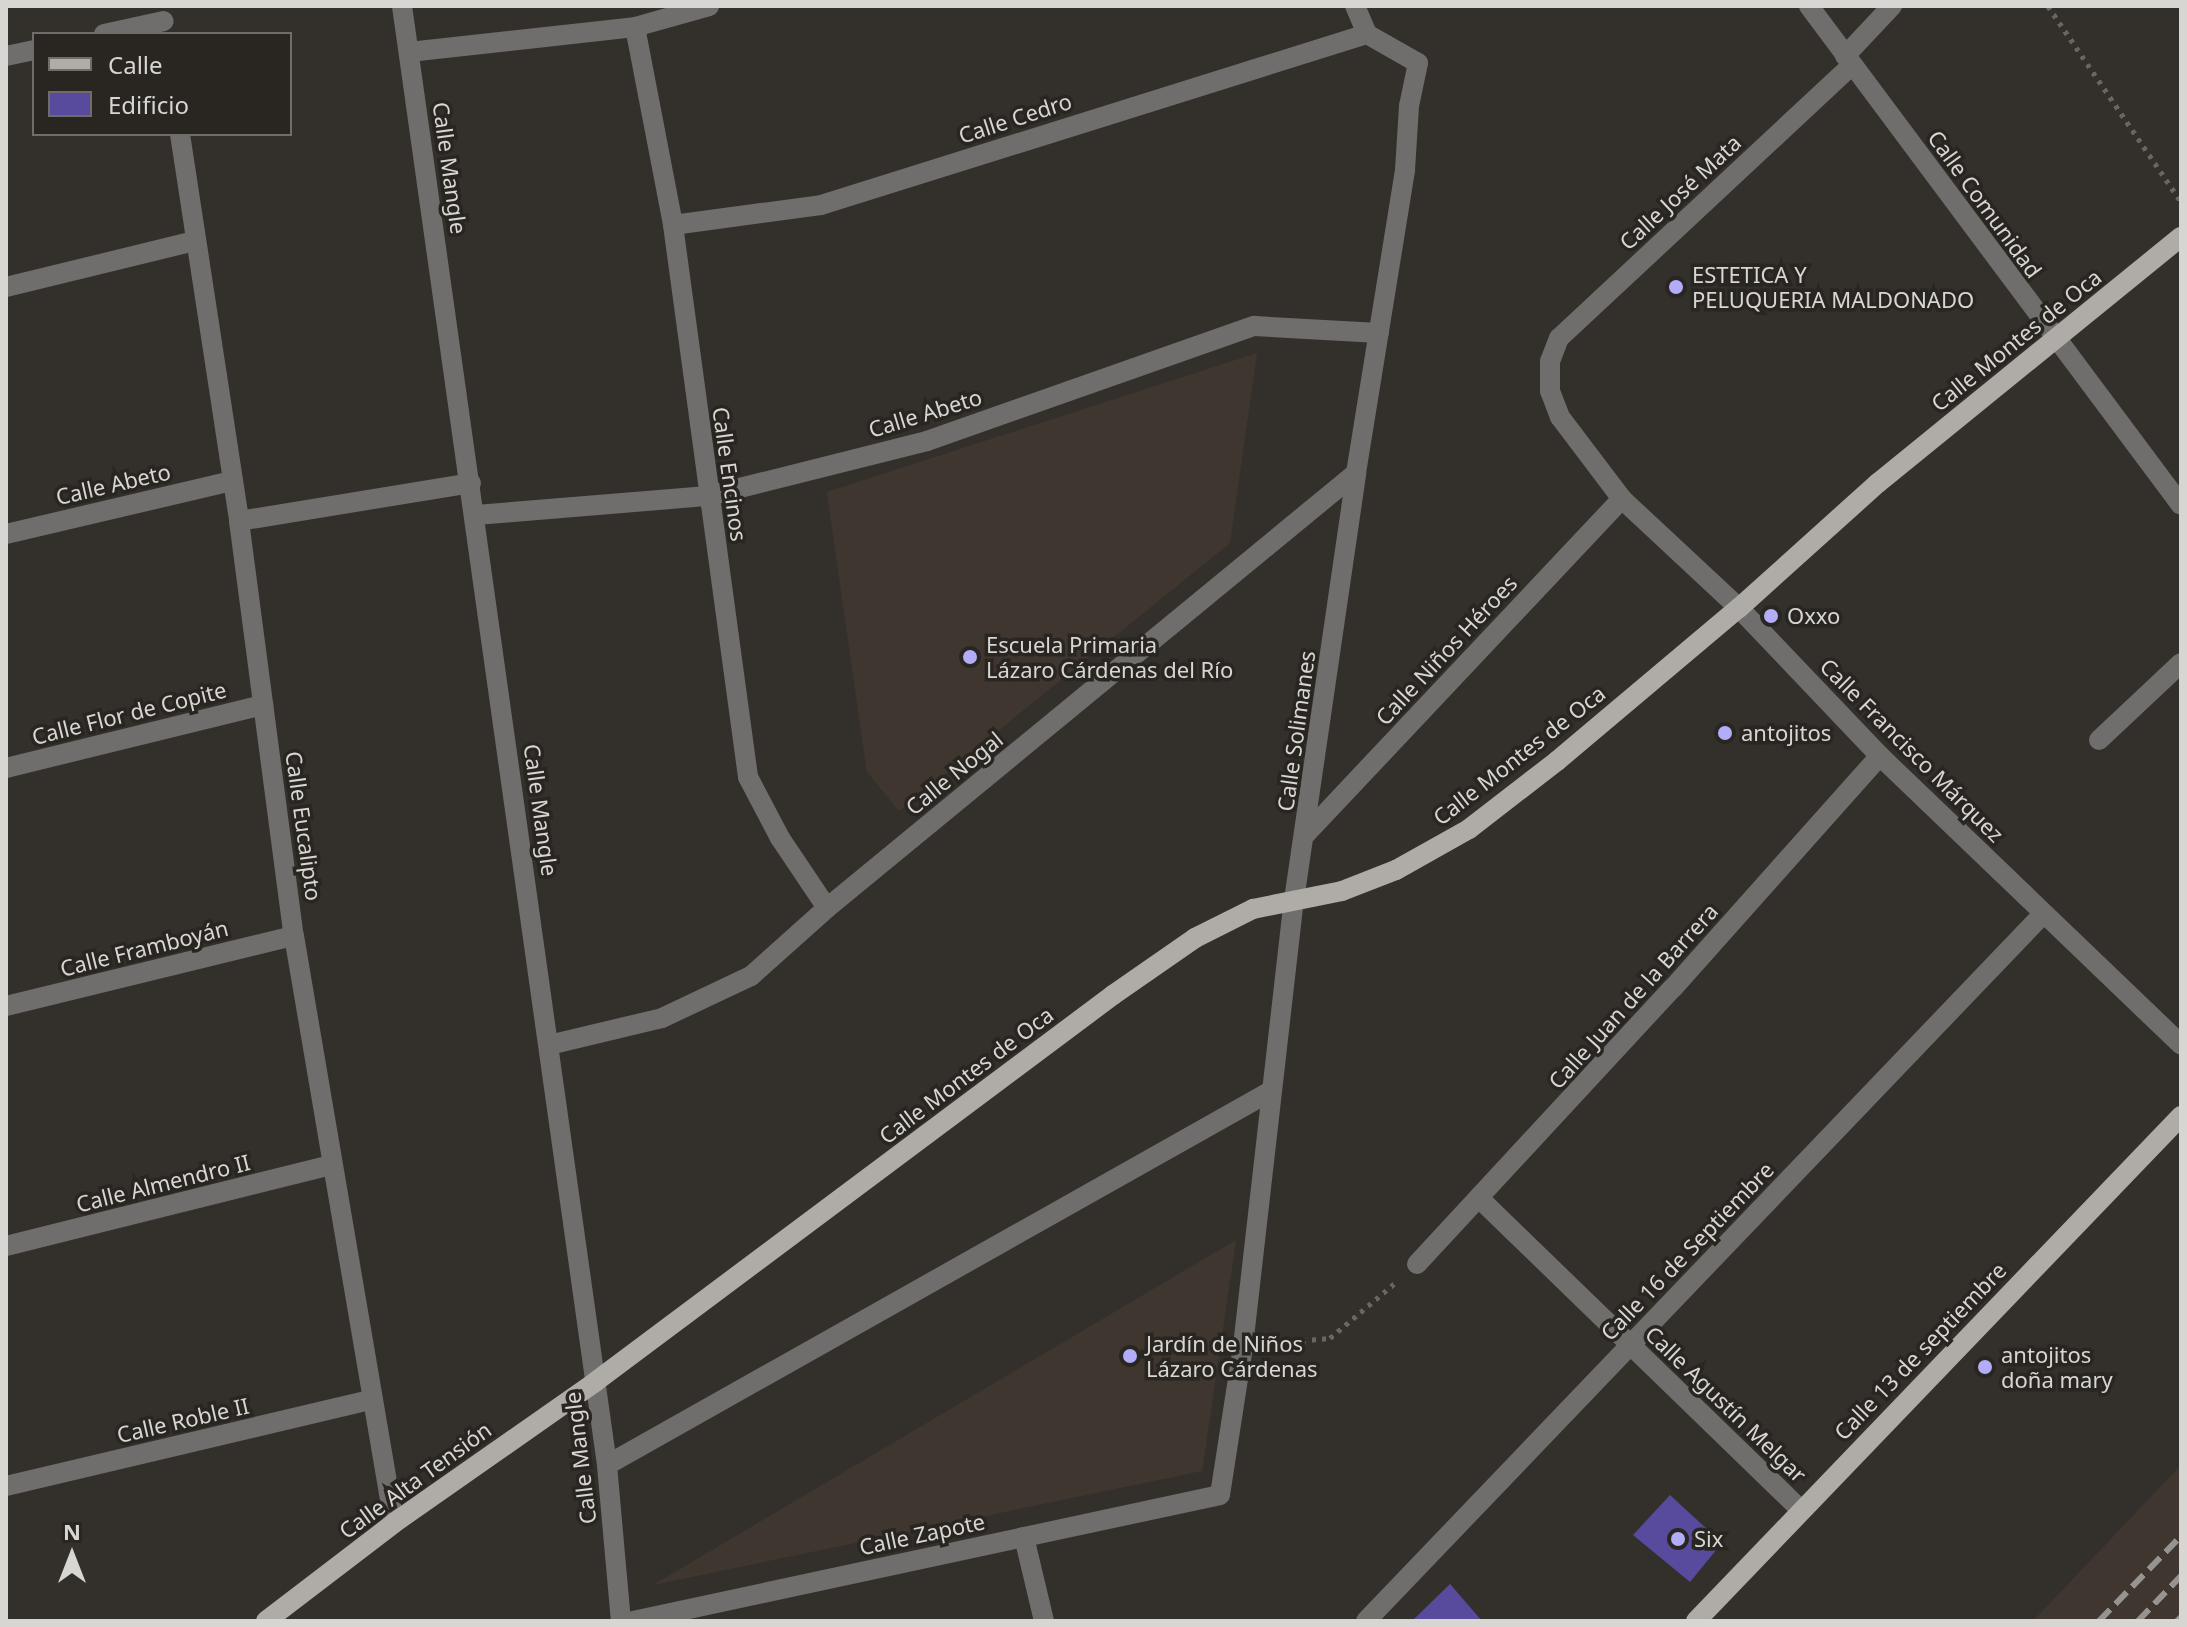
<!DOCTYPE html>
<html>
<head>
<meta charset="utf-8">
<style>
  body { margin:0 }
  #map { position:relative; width:2187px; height:1627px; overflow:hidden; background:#33302c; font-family:"Noto Sans",sans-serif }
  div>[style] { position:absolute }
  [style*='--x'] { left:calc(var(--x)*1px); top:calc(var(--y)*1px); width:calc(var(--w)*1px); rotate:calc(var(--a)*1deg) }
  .built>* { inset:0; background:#3f372f }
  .building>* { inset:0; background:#584b9e }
  .path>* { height:5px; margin-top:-2.5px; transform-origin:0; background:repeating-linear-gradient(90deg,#686662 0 4px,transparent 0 10px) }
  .minor>* { height:20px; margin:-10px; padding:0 10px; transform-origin:10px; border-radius:10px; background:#706e6c }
  .major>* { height:20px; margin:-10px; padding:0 10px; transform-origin:10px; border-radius:10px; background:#afaba7 }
  .rail>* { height:6px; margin-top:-3px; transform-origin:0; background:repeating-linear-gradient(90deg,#969490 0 16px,transparent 0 24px) }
  .dots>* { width:22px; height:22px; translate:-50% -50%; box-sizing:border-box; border:4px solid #292622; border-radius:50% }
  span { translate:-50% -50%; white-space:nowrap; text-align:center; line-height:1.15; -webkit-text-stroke:7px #292622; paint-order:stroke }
  .street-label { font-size:22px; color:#d8d6d3 }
  .poi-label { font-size:22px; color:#d8d6d3 }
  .left { translate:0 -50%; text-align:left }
  .frame { position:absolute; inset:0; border:8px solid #d8d6d3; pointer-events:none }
  .legend { position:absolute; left:32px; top:32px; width:260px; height:104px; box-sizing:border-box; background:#292622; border:2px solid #6f6c69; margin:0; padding:10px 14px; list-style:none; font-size:24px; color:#d8d6d3 }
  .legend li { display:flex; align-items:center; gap:16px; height:40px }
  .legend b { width:40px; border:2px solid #6f6c69 }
  .north { position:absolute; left:32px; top:1515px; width:80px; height:80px; -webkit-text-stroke:6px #292622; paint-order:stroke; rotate:0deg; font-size:22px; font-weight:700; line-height:32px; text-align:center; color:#d8d6d3 }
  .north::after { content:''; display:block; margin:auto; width:28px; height:36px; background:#d8d6d3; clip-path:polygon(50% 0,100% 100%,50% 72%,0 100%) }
</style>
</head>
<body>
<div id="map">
  <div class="built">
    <div style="clip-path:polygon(1257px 353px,1230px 543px,899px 811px,867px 772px,827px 492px)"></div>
    <div style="clip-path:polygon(1236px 1240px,1202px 1471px,653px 1585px)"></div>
    <div style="clip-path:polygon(2181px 1465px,2181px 1621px,2033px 1621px)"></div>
  </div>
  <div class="building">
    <div style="clip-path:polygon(1670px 1495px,1722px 1543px,1690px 1582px,1633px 1535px)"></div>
    <div style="clip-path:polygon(1450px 1584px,1482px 1621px,1412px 1621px)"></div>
  </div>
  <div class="path">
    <div style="--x:2048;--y:6;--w:237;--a:55.8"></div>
    <div style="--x:1272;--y:1343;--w:58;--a:-4.9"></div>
    <div style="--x:1330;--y:1338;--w:87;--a:-40.3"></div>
  </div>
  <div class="minor">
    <div style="--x:402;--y:6;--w:1473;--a:82"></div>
    <div style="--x:607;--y:1465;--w:157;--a:84.9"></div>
    <div style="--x:1809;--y:6;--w:622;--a:53.3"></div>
    <div style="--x:635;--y:27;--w:202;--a:79.1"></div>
    <div style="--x:673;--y:225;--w:557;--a:82.26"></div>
    <div style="--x:748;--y:777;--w:69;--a:62.3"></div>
    <div style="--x:780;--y:838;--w:84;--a:56.1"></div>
    <div style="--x:104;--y:34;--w:61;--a:-12.2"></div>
    <div style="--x:409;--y:52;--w:227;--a:-6.3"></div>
    <div style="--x:635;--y:27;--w:77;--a:-15.8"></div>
    <div style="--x:6;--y:56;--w:29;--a:-12"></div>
    <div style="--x:1845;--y:56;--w:69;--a:-46.8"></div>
    <div style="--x:1852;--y:65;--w:400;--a:137"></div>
    <div style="--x:1559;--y:338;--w:25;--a:111"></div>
    <div style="--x:1550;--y:361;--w:30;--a:90"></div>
    <div style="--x:1550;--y:391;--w:28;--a:69"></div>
    <div style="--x:1560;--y:417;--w:103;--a:52.9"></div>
    <div style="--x:1622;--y:499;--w:160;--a:43"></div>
    <div style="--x:1739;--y:608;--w:204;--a:46.4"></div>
    <div style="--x:1880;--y:756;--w:417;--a:43.8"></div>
    <div style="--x:180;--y:134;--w:391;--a:81.3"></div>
    <div style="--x:239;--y:521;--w:419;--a:82.5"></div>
    <div style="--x:294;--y:936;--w:595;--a:80.33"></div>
    <div style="--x:673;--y:225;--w:149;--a:-7.7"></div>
    <div style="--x:821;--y:205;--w:572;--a:-17.39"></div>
    <div style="--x:6;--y:287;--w:195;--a:-13.7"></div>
    <div style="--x:476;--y:515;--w:233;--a:-4.7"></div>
    <div style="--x:708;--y:496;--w:226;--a:-14.1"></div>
    <div style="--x:927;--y:441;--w:347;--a:-19.4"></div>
    <div style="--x:1254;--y:326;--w:125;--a:3.2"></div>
    <div style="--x:239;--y:521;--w:235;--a:-9.3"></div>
    <div style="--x:6;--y:534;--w:232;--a:-13.2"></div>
    <div style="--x:2099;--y:740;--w:112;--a:-43.2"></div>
    <div style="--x:6;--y:768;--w:265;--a:-13.8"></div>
    <div style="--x:1305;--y:835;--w:462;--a:-46.7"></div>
    <div style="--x:6;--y:1006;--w:296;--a:-13.7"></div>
    <div style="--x:549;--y:1045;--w:116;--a:-13.4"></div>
    <div style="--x:662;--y:1018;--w:98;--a:-25.3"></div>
    <div style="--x:751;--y:976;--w:102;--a:-41.8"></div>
    <div style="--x:827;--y:908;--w:685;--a:-39.43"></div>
    <div style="--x:1480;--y:1199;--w:447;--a:44.1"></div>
    <div style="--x:6;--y:1246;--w:336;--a:-14"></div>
    <div style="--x:1417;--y:1264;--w:376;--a:-47.2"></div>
    <div style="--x:1673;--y:988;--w:311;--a:-48.3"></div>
    <div style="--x:607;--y:1465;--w:762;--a:-29.39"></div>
    <div style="--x:6;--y:1486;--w:375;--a:-13.3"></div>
    <div style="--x:1024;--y:1537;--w:86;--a:76.6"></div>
    <div style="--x:633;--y:1621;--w:600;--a:-12.11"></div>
    <div style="--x:1220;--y:1495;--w:151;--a:-81.2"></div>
    <div style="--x:1243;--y:1346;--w:449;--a:-83.5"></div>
    <div style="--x:1294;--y:900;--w:431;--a:-81.7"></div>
    <div style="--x:1356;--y:473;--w:307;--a:-80.8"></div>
    <div style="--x:1405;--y:170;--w:64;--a:-86.4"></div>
    <div style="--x:1409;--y:106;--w:44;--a:-78.2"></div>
    <div style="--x:1418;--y:63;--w:59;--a:-150.4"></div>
    <div style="--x:1367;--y:34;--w:30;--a:-113"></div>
    <div style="--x:1366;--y:1621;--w:979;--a:-46.24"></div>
  </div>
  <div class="major">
    <div style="--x:266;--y:1621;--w:161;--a:-37.4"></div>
    <div style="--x:394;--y:1523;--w:246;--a:-35"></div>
    <div style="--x:595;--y:1382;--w:647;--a:-36.76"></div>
    <div style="--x:1113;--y:995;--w:100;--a:-34.8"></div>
    <div style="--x:1195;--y:938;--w:65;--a:-26.6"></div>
    <div style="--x:1253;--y:909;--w:91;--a:-11.4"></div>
    <div style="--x:1342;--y:891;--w:58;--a:-21.3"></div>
    <div style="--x:1396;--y:870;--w:84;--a:-29.3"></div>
    <div style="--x:1469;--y:829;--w:111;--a:-37.7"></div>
    <div style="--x:1557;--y:761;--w:238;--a:-40.1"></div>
    <div style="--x:1739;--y:608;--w:187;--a:-42"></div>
    <div style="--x:1878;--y:483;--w:390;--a:-39.1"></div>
    <div style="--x:1696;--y:1621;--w:700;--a:-46.16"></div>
  </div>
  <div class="rail">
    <div style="--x:2099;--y:1621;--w:118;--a:-46"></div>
    <div style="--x:2138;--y:1621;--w:62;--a:-46.3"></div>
    <div style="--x:2177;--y:1621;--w:6;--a:-45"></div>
  </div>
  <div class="dots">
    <div style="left:1676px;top:287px;background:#b3acf9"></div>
    <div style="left:1771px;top:616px;background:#b3acf9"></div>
    <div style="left:970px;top:657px;background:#b3acf9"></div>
    <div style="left:1725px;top:733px;background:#b3acf9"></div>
    <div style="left:1130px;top:1356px;background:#b3acf9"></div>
    <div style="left:1985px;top:1367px;background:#b3acf9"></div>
    <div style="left:1678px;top:1539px;background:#b3acf9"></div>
  </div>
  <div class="street-label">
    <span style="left:1015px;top:118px;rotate:-18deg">Calle Cedro</span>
    <span style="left:450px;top:168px;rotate:82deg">Calle Mangle</span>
    <span style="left:1680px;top:192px;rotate:-43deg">Calle José Mata</span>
    <span style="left:1985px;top:204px;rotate:54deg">Calle Comunidad</span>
    <span style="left:2016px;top:340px;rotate:-39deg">Calle Montes de Oca</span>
    <span style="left:925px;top:413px;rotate:-17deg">Calle Abeto</span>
    <span style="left:730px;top:474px;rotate:82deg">Calle Encinos</span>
    <span style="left:113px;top:484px;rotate:-13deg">Calle Abeto</span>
    <span style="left:1446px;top:650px;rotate:-47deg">Calle Niños Héroes</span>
    <span style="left:129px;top:713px;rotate:-14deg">Calle Flor de Copite</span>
    <span style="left:1296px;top:731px;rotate:-82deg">Calle Solimanes</span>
    <span style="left:1912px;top:750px;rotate:45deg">Calle Francisco Márquez</span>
    <span style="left:1519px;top:755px;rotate:-38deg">Calle Montes de Oca</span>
    <span style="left:954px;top:773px;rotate:-39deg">Calle Nogal</span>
    <span style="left:541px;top:810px;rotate:82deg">Calle Mangle</span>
    <span style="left:304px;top:826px;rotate:82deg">Calle Eucalipto</span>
    <span style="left:144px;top:948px;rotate:-14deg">Calle Framboyán</span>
    <span style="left:1633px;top:996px;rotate:-48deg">Calle Juan de la Barrera</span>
    <span style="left:966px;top:1075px;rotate:-37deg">Calle Montes de Oca</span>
    <span style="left:163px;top:1183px;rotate:-14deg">Calle Almendro II</span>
    <span style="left:1687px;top:1251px;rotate:-46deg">Calle 16 de Septiembre</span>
    <span style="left:1920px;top:1351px;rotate:-46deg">Calle 13 de septiembre</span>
    <span style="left:1726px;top:1404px;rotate:44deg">Calle Agustín Melgar</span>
    <span style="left:183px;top:1420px;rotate:-13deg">Calle Roble II</span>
    <span style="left:580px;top:1458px;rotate:-97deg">Calle Mangle</span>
    <span style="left:415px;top:1480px;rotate:-36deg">Calle Alta Tensión</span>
    <span style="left:922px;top:1534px;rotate:-12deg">Calle Zapote</span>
  </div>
  <div class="poi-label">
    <span class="left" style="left:1692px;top:287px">ESTETICA Y<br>PELUQUERIA MALDONADO</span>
    <span class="left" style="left:1787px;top:616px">Oxxo</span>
    <span class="left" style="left:986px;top:657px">Escuela Primaria<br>Lázaro Cárdenas del Río</span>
    <span class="left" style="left:1741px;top:733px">antojitos</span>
    <span class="left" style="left:1146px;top:1356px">Jardín de Niños<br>Lázaro Cárdenas</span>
    <span class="left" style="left:2001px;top:1367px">antojitos<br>doña mary</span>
    <span class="left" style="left:1694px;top:1539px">Six</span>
  </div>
  <div class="frame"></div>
  <ul class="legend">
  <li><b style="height:10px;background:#afaba7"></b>Calle</li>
  <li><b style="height:22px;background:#584b9e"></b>Edificio</li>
  </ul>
  <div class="north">N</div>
</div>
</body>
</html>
